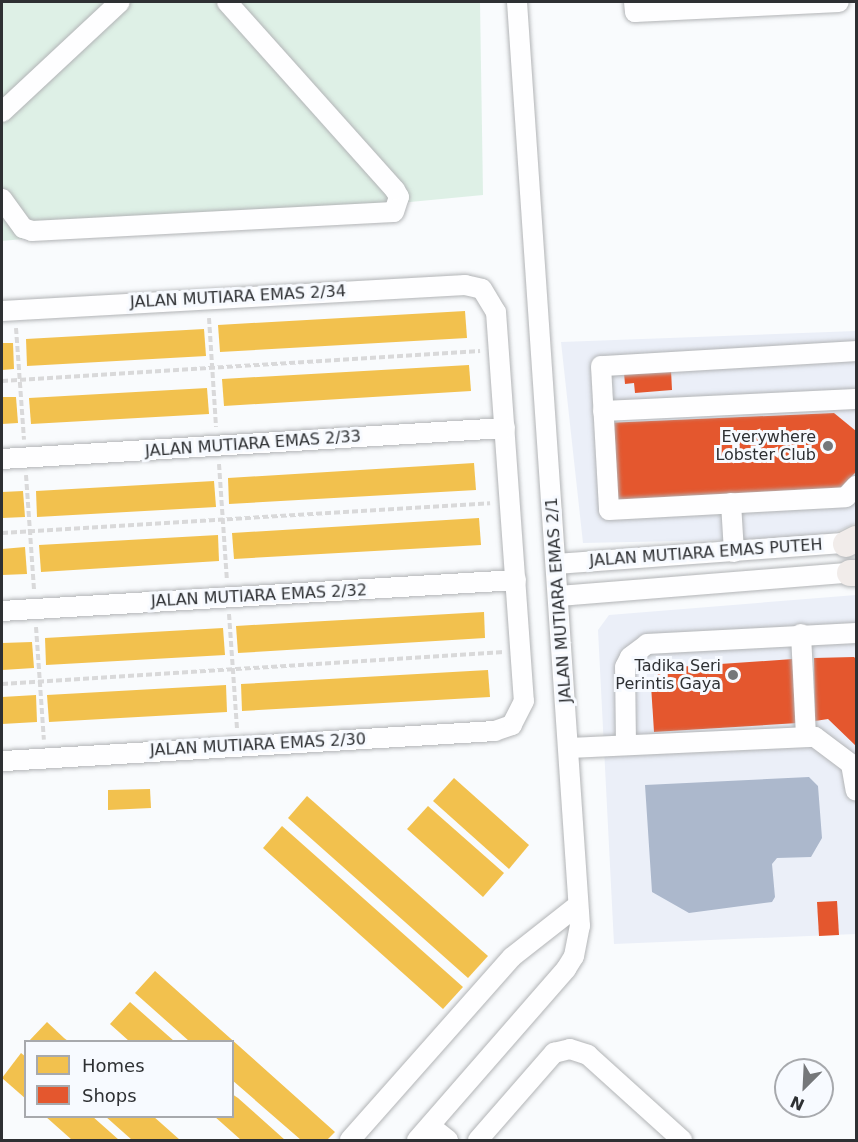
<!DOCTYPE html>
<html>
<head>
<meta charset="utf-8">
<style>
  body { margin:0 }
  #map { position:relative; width:858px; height:1142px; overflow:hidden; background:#f9fbfd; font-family:"DejaVu Sans",sans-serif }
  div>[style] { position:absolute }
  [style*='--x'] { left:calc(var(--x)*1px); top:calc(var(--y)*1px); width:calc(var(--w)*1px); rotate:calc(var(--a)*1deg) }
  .built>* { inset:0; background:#ebeff8 }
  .green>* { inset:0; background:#def0e6 }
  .water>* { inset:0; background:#acb8cc }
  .homes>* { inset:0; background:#f2c14e }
  .shops>* { inset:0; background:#e4572e }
  .path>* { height:4px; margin-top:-2px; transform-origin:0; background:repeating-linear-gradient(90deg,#d9d9da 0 6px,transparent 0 9px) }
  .roads { filter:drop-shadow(0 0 2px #b2b4b6) drop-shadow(0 0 2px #b2b4b6) }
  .minor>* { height:20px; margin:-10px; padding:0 10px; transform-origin:10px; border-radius:10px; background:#fefeff }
  .major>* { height:26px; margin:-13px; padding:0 13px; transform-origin:13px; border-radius:13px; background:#f1ecea }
  .dots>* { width:16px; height:16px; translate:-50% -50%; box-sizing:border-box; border:3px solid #f7faff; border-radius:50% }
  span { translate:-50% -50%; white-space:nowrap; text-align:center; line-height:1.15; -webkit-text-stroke:6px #f7faff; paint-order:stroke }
  .street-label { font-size:16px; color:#2e3033 }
  .poi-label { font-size:16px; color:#2e3033 }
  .right { translate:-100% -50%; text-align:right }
  .frame { position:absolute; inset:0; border:3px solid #2e3033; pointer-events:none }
  .legend { position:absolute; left:24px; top:1040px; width:210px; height:78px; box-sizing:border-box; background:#f7faff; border:2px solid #a7a9ad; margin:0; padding:8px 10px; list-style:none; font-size:18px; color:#2e3033 }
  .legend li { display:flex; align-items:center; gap:12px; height:30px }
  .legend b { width:30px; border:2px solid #a7a9ad }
  .north { position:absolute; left:774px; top:1058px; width:60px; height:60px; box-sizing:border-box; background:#f7faff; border:2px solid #a7a9ad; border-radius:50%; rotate:204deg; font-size:16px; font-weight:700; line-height:24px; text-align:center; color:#2e3033 }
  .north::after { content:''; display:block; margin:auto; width:21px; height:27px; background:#75777a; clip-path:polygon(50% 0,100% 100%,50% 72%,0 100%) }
</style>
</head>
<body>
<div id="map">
  <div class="built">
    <div style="clip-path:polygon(856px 331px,856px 523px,822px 538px,583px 543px,561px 342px)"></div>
    <div style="clip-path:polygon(856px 595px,856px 934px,614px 944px,598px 630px,609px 615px)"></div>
  </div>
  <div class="green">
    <div style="clip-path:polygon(2px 2px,480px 2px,483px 195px,2px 241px)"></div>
  </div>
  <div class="water">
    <div style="clip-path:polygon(809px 777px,818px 786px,822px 838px,811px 857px,777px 858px,772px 864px,775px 897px,772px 902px,689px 913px,652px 892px,645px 785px)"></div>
  </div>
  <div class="homes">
    <div style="clip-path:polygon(465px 311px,467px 338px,220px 352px,218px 325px)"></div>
    <div style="clip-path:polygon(204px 329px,206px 356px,27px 366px,26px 339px)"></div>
    <div style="clip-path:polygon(2px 343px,13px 343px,14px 369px,2px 370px)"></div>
    <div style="clip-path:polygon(469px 365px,471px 391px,224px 406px,222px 379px)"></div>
    <div style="clip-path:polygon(207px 388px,209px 414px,31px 424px,29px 398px)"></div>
    <div style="clip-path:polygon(2px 397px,16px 397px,18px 423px,2px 424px)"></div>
    <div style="clip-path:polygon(474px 463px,476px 490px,229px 504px,228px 478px)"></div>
    <div style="clip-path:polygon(214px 481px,216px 507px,37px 517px,36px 491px)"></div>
    <div style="clip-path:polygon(23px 491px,25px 517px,2px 518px,2px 492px)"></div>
    <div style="clip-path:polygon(479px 518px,481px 545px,234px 559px,232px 533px)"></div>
    <div style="clip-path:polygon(218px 535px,219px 561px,41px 572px,39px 545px)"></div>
    <div style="clip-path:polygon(25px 547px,27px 574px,2px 575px,2px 549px)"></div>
    <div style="clip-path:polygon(484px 612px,485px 638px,238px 653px,236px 626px)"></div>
    <div style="clip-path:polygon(223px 628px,225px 655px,46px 665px,45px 638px)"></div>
    <div style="clip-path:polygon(32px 642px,34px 668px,2px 670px,2px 643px)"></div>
    <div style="clip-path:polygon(488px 670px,490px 697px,242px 711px,241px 684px)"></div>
    <div style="clip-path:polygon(226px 685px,227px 712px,49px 722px,47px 695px)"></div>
    <div style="clip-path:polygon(36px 695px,37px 722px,2px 724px,2px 697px)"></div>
    <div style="clip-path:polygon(454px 778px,529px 845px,509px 869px,433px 801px)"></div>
    <div style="clip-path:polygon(150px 789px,151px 808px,108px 810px,108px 790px)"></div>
    <div style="clip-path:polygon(307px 796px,488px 956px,468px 978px,288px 818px)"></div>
    <div style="clip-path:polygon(428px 806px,504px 873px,483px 897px,407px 829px)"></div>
    <div style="clip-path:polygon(282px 826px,463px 987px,443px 1009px,263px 848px)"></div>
    <div style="clip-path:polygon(155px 971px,335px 1132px,327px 1140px,301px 1140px,232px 1080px,232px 1041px,189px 1041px,135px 993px)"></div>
    <div style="clip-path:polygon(130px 1002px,148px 1018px,174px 1041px,129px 1041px,110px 1024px)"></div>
    <div style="clip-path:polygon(47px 1022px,64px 1038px,68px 1041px,29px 1041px)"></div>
    <div style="clip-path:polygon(21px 1053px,26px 1057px,26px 1099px,2px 1078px)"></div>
    <div style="clip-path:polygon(232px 1094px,238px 1098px,285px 1140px,241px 1140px,214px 1116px,232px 1116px)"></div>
    <div style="clip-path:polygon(45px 1116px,92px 1116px,119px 1140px,72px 1140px)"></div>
    <div style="clip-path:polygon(105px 1116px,153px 1116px,180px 1140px,132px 1140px)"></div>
  </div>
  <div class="shops">
    <div style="clip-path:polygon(671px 370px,672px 390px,635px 393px,634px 383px,625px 384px,624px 373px)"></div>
    <div style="clip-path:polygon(834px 413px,856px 431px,856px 472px,835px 493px,612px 507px,606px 423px)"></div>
    <div style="clip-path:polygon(854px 657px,856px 659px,856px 746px,828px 719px,815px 721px,814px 658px)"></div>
    <div style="clip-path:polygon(793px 659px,798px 723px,654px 732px,651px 685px,662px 668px)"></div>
    <div style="clip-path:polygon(837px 901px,839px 935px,819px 936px,817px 902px)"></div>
  </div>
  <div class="path">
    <div style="--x:209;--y:318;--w:109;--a:86.3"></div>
    <div style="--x:16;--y:328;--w:112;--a:85.9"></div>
    <div style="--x:2;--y:381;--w:479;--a:-3.6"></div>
    <div style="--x:219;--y:464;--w:116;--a:86.1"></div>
    <div style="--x:26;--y:475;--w:115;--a:86"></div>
    <div style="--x:2;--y:533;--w:489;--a:-3.5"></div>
    <div style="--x:229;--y:614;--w:115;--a:86"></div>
    <div style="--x:36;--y:627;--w:113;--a:86"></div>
    <div style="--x:2;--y:684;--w:503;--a:-3.65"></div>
  </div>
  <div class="roads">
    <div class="minor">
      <div style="--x:634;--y:2;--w:10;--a:84"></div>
      <div style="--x:635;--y:12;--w:204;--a:-2.8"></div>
      <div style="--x:2;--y:112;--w:161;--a:-43"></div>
      <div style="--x:2;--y:199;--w:36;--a:54"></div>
      <div style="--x:23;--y:228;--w:9;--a:18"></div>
      <div style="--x:32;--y:231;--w:362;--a:-3"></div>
      <div style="--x:394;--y:212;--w:16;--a:-72"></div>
      <div style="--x:399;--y:197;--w:8;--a:-120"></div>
      <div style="--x:395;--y:190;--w:252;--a:-131.8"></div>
      <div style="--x:2;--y:311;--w:464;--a:-3.2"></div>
      <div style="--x:465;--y:285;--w:17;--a:13"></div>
      <div style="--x:482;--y:289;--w:27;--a:59"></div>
      <div style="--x:496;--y:312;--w:390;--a:85.9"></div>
      <div style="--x:524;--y:701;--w:27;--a:117"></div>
      <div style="--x:512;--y:725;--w:18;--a:161"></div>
      <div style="--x:495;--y:731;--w:494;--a:176.5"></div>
      <div style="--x:856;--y:351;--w:255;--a:176.6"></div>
      <div style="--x:601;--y:366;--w:144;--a:86.8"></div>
      <div style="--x:609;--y:510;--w:237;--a:-3.1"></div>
      <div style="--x:846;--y:497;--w:15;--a:-48"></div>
      <div style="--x:603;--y:411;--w:253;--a:-2.7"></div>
      <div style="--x:2;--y:459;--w:504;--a:-3.53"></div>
      <div style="--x:731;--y:503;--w:49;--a:86.5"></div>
      <div style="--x:556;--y:564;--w:301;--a:-4.2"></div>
      <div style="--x:559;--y:596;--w:298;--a:-4.6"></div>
      <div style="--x:2;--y:611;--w:515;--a:-3.45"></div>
      <div style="--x:801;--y:634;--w:103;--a:87.2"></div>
      <div style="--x:626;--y:745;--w:78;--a:-90.7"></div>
      <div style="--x:625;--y:667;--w:11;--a:-63"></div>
      <div style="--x:630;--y:657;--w:21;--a:-37"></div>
      <div style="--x:647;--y:644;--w:209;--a:-3"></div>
      <div style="--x:569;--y:748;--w:246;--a:-2.6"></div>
      <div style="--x:815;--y:737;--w:45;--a:36.9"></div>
      <div style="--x:851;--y:764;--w:27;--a:80"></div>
      <div style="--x:430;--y:1126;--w:23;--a:38"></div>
      <div style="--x:350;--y:1140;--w:244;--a:-48.5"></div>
      <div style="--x:512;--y:957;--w:84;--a:-38.2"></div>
      <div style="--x:417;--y:1140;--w:227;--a:-48.9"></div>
      <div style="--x:566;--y:969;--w:15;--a:-58"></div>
      <div style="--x:574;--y:956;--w:31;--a:-79"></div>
      <div style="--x:580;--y:926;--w:926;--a:-93.9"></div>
      <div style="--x:478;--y:1140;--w:116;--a:-48.9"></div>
      <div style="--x:554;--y:1053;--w:16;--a:-14"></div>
      <div style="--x:570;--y:1049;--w:19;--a:18"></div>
      <div style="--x:588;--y:1055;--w:127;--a:42.1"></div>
    </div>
    <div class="major">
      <div style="--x:846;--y:544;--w:11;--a:-27"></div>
      <div style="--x:850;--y:573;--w:6;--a:0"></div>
    </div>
  </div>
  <div class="dots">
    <div style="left:828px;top:446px;background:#75777a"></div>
    <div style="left:733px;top:675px;background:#75777a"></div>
  </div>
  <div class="street-label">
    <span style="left:238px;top:297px;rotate:-3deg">JALAN MUTIARA EMAS 2/34</span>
    <span style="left:253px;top:444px;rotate:-4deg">JALAN MUTIARA EMAS 2/33</span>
    <span style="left:706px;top:553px;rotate:-4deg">JALAN MUTIARA EMAS PUTEH</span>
    <span style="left:259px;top:596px;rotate:-3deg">JALAN MUTIARA EMAS 2/32</span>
    <span style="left:559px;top:600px;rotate:-94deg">JALAN MUTIARA EMAS 2/1</span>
    <span style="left:258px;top:745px;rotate:-3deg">JALAN MUTIARA EMAS 2/30</span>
  </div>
  <div class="poi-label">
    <span class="right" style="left:816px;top:446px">Everywhere<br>Lobster Club</span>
    <span class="right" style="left:721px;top:675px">Tadika Seri<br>Perintis Gaya</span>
  </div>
  <div class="frame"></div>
  <ul class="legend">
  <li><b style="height:16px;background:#f2c14e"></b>Homes</li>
  <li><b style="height:16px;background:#e4572e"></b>Shops</li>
  </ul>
  <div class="north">N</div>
</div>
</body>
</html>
